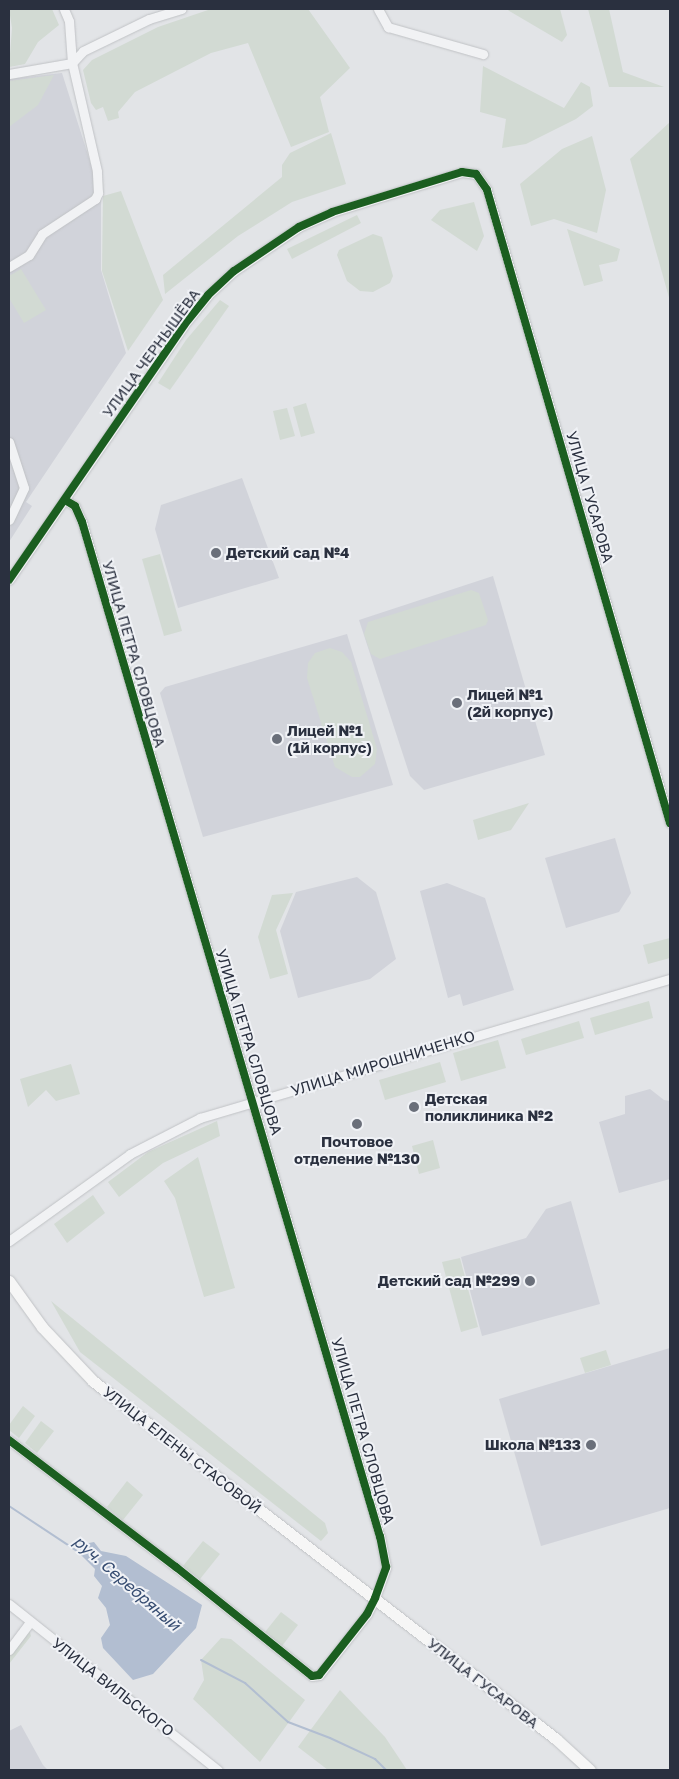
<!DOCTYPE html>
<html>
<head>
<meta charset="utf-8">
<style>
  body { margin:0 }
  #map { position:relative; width:679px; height:1779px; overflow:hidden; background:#e2e4e7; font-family:"Golos Text",sans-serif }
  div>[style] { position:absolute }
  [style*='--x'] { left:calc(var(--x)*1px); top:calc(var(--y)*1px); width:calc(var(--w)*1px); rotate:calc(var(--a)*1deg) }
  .built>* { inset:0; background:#d1d3da }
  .green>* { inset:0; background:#d2dad3 }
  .water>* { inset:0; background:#b2bed1 }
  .stream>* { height:2px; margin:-1px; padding:0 1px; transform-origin:1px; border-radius:1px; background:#b2bed1 }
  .roads { filter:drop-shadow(0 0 1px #c0c2c5) drop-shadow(0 0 1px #c0c2c5) }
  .minor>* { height:9px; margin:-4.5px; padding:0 4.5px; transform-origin:4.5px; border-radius:4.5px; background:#f1f2f4 }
  .major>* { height:11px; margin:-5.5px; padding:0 5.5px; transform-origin:5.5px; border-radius:5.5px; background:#f6f6f6 }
  .cycleway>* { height:8px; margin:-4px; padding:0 4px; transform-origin:4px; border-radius:4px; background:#1b5e20 }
  .dots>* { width:14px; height:14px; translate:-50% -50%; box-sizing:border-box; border:2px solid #f0f2f6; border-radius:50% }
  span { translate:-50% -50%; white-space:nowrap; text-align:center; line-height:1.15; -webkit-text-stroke:4px #f0f2f6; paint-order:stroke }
  .street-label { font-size:15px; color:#2a303f }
  .poi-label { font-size:15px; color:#2a303f; font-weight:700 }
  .left { translate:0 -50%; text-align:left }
  .right { translate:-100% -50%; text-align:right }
  .water-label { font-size:16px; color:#364c71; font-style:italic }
  .frame { position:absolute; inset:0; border:10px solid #2a303f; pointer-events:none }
</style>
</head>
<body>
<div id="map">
  <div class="built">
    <div style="clip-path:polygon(62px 73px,101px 196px,101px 270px,126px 353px,26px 502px,32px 506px,9px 542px,9px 79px)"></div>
    <div style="clip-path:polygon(242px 478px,279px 578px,178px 608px,155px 529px,161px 505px)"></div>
    <div style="clip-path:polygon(493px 576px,545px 755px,424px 790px,410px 776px,359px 620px)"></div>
    <div style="clip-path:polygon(347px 634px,393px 785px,203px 837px,160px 693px,165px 687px)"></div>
    <div style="clip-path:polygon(615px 838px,631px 893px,619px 912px,566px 928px,545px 858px)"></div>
    <div style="clip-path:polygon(357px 877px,376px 892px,396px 959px,370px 979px,298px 998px,280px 931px,296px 892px)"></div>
    <div style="clip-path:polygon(447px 883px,485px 898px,514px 990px,463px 1006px,460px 994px,448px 998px,420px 891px)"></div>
    <div style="clip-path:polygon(650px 1089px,664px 1100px,670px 1101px,670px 1179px,619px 1193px,599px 1122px,625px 1114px,625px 1096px)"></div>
    <div style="clip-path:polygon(571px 1201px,600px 1304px,482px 1336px,461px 1257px,526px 1238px,546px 1209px)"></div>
    <div style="clip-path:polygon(670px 1348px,670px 1508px,541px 1546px,499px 1399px)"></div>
    <div style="clip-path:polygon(21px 1725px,43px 1765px,48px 1770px,9px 1770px,9px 1731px)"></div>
  </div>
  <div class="green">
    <div style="clip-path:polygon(9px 9px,52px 9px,59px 25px,38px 42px,25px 64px,9px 67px,12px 28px)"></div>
    <div style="clip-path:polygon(211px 9px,308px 9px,350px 68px,320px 97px,329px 132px,291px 147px,248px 43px,211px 53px,135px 92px,118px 112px,119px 118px,108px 121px,103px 107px,96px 110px,91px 103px,83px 70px,92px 60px,158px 27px)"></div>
    <div style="clip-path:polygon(506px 9px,560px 9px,567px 35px,562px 42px)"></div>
    <div style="clip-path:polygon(588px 9px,609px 9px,623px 72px,664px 87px,609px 87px)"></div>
    <div style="clip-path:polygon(483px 66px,564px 108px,581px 82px,590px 87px,593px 106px,576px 119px,526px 144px,502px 148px,506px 119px,480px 112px)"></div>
    <div style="clip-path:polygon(54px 75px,38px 105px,9px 127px,9px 81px)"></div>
    <div style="clip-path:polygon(670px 122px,670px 301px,630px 159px)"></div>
    <div style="clip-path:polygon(331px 133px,346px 184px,292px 202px,238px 236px,165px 294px,163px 275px,282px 177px,282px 165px,290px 153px)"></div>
    <div style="clip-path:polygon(592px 136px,606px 190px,597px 233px,554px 219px,531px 226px,520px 184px,562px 149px)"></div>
    <div style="clip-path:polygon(121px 191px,163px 300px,128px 351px,102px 271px,103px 196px)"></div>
    <div style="clip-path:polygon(474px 202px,484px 236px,477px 251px,431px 220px,440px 210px)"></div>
    <div style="clip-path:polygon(357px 215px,361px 223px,292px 259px,287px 249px)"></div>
    <div style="clip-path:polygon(567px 229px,620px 249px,617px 261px,599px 265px,603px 281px,584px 286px)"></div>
    <div style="clip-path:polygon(373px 234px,382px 237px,393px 276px,390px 283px,373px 292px,360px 291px,347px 281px,337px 255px,339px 250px)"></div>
    <div style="clip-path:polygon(21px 269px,46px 310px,24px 323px,9px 298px,9px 276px)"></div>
    <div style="clip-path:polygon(220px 300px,229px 306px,170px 390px,158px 383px,186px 340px)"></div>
    <div style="clip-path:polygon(306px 403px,315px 433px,301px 437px,293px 407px)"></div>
    <div style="clip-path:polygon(287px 408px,295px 436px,280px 440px,273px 411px)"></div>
    <div style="clip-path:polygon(160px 554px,182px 631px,164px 636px,142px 559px)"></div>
    <div style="clip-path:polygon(471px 590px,479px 593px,488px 620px,486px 625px,380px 659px,371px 654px,364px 634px,368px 622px)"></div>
    <div style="clip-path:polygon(330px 648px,342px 652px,351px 662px,377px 749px,375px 764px,360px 777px,352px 777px,335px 767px,307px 678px,308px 663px,315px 653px)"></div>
    <div style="clip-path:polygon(529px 803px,511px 830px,478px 840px,473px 820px)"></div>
    <div style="clip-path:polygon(293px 893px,276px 930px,288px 974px,270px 979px,258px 937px,272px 895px)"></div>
    <div style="clip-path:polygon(670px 938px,670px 958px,648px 964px,643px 945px)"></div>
    <div style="clip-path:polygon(649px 1001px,653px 1018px,595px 1035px,590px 1018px)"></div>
    <div style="clip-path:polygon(579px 1021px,584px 1038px,526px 1055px,521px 1039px)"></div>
    <div style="clip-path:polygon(498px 1040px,506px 1068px,461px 1081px,453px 1053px)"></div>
    <div style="clip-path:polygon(440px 1062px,446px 1082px,385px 1100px,379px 1080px)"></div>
    <div style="clip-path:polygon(71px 1064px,80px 1094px,56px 1101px,46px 1090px,28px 1107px,20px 1079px)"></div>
    <div style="clip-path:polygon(217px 1121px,220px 1136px,163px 1163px,119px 1197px,108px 1182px,148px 1152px)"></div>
    <div style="clip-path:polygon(433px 1140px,440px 1168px,419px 1174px,412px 1146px)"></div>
    <div style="clip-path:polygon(198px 1157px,235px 1288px,204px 1297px,175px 1198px,164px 1181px)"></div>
    <div style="clip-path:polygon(93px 1195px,105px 1213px,67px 1243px,54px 1224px)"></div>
    <div style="clip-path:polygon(460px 1258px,478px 1327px,461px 1332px,442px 1262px)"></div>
    <div style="clip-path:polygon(51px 1301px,325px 1523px,328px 1533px,321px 1541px,80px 1352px)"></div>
    <div style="clip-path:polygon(606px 1350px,611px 1365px,585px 1373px,580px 1358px)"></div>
    <div style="clip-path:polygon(23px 1406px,35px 1416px,19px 1438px,9px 1430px,9px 1425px)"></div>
    <div style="clip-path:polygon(41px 1421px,54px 1431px,37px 1453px,25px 1443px)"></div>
    <div style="clip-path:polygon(127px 1481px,143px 1495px,123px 1520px,107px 1507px)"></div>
    <div style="clip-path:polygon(203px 1541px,220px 1554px,200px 1579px,183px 1566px)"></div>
    <div style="clip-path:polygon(281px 1612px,298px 1625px,282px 1646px,265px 1632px)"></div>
    <div style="clip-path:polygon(29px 1629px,31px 1636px,9px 1664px,9px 1654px)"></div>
    <div style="clip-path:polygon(221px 1638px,231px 1639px,305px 1700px,260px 1762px,193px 1699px,204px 1680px,201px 1660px)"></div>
    <div style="clip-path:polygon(340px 1690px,385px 1737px,407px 1770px,328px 1770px,298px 1747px)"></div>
  </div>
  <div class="water">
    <div style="clip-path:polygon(94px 1542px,101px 1551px,126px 1556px,202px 1605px,196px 1628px,153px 1674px,133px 1680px,103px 1648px,101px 1638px,110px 1625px,106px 1608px,98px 1598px,102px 1586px,94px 1576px,95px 1569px,78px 1552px,79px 1545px)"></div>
  </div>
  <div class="stream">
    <div style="--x:9;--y:1506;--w:85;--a:33.5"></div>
    <div style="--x:201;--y:1660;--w:50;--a:27.6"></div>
    <div style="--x:245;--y:1683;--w:58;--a:42.2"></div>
    <div style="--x:288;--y:1722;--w:45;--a:20.9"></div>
    <div style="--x:330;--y:1738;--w:50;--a:25"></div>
    <div style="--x:375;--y:1759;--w:16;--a:45"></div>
  </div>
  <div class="roads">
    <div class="minor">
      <div style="--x:378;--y:9;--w:21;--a:61"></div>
      <div style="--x:388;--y:27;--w:99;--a:15.9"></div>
      <div style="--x:9;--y:74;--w:64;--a:-9.9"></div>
      <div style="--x:72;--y:63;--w:16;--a:-47"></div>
      <div style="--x:83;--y:51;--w:73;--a:-25.9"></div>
      <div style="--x:149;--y:19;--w:34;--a:-17"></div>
      <div style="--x:9;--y:267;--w:23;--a:-31"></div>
      <div style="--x:29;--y:255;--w:25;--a:-58"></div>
      <div style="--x:42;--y:234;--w:64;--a:-33.4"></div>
      <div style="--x:95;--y:199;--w:7;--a:-63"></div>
      <div style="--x:98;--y:193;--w:22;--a:-93"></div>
      <div style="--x:97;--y:171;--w:111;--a:-103"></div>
      <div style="--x:72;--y:63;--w:42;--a:-94.1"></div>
      <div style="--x:69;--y:21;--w:13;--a:-113"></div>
      <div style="--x:9;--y:442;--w:48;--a:71.9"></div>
      <div style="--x:24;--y:488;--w:35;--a:115"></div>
      <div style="--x:9;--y:580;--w:309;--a:-55.5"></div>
      <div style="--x:184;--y:325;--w:38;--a:-51"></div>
      <div style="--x:208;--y:295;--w:35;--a:-43"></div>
      <div style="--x:234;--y:271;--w:78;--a:-34.1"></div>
      <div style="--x:299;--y:227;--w:36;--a:-24"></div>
      <div style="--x:332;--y:212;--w:136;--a:-17.1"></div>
      <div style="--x:462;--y:172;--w:14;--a:8"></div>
      <div style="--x:476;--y:174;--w:19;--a:55"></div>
      <div style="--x:487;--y:190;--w:659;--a:73.88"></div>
      <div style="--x:9;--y:1241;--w:149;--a:-35.7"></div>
      <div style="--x:130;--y:1154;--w:79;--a:-27.2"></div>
      <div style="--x:200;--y:1118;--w:490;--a:-16.5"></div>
      <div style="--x:9;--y:1440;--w:210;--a:37.3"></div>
      <div style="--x:176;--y:1567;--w:174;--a:38.7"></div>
      <div style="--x:312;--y:1676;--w:7;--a:-8"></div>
      <div style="--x:319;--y:1675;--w:78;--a:-51.8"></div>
      <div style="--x:367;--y:1614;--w:18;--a:-63"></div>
      <div style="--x:375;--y:1598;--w:33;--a:-70"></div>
      <div style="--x:386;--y:1567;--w:31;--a:-101"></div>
      <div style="--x:380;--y:1537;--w:1058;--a:-106.36"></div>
      <div style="--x:82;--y:522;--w:17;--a:-114"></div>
      <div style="--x:75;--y:506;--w:12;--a:-149"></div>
      <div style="--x:9;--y:1604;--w:267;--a:38.5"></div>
      <div style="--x:9;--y:1650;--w:35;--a:-53"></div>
    </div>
    <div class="major">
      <div style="--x:9;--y:1281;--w:57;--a:54.3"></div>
      <div style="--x:42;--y:1327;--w:74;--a:46.6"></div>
      <div style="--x:93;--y:1381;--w:585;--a:37.71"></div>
      <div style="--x:556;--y:1739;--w:46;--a:42.4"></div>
    </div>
  </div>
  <div class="cycleway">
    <div style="--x:9;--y:580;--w:309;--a:-55.5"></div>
    <div style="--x:184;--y:325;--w:38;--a:-51"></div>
    <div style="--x:208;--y:295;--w:35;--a:-43"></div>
    <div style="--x:234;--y:271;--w:78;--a:-34.1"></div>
    <div style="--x:299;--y:227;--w:36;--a:-24"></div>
    <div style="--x:332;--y:212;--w:136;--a:-17.1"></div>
    <div style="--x:462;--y:172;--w:14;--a:8"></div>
    <div style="--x:476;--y:174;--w:19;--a:55"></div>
    <div style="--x:487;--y:190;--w:659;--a:73.88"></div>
    <div style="--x:9;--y:1440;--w:210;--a:37.3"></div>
    <div style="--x:176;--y:1567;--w:174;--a:38.7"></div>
    <div style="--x:312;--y:1676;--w:7;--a:-8"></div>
    <div style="--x:319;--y:1675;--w:78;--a:-51.8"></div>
    <div style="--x:367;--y:1614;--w:18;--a:-63"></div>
    <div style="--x:375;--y:1598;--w:33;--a:-70"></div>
    <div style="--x:386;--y:1567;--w:31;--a:-101"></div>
    <div style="--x:380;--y:1537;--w:1058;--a:-106.36"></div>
    <div style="--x:82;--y:522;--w:17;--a:-114"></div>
    <div style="--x:75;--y:506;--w:12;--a:-149"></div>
  </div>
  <div class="dots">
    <div style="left:216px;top:553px;background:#6a6f7a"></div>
    <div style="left:457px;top:703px;background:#6a6f7a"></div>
    <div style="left:277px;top:739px;background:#6a6f7a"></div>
    <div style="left:414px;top:1107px;background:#6a6f7a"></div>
    <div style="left:357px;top:1124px;background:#6a6f7a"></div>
    <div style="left:530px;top:1281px;background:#6a6f7a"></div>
    <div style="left:591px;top:1445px;background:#6a6f7a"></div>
  </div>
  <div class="street-label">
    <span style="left:151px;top:353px;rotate:-54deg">УЛИЦА ЧЕРНЫШЁВА</span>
    <span style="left:590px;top:497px;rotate:74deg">УЛИЦА ГУСАРОВА</span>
    <span style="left:134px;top:654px;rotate:74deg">УЛИЦА ПЕТРА СЛОВЦОВА</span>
    <span style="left:249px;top:1042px;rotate:73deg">УЛИЦА ПЕТРА СЛОВЦОВА</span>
    <span style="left:383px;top:1063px;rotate:-17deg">УЛИЦА МИРОШНИЧЕНКО</span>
    <span style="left:363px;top:1431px;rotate:74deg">УЛИЦА ПЕТРА СЛОВЦОВА</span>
    <span style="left:182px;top:1450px;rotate:38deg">УЛИЦА ЕЛЕНЫ СТАСОВОЙ</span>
    <span style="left:483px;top:1683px;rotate:38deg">УЛИЦА ГУСАРОВА</span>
    <span style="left:113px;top:1687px;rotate:38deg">УЛИЦА ВИЛЬСКОГО</span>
  </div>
  <div class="poi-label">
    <span class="left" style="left:226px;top:553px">Детский сад №4</span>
    <span class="left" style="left:467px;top:703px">Лицей №1<br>(2й корпус)</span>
    <span class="left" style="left:287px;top:739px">Лицей №1<br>(1й корпус)</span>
    <span class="left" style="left:425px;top:1107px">Детская<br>поликлиника №2</span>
    <span style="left:357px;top:1150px">Почтовое<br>отделение №130</span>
    <span class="right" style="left:520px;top:1281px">Детский сад №299</span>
    <span class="right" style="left:581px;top:1445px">Школа №133</span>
  </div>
  <div class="water-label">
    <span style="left:127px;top:1583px;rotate:41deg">руч. Серебряный</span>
  </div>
  <div class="frame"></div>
</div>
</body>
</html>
